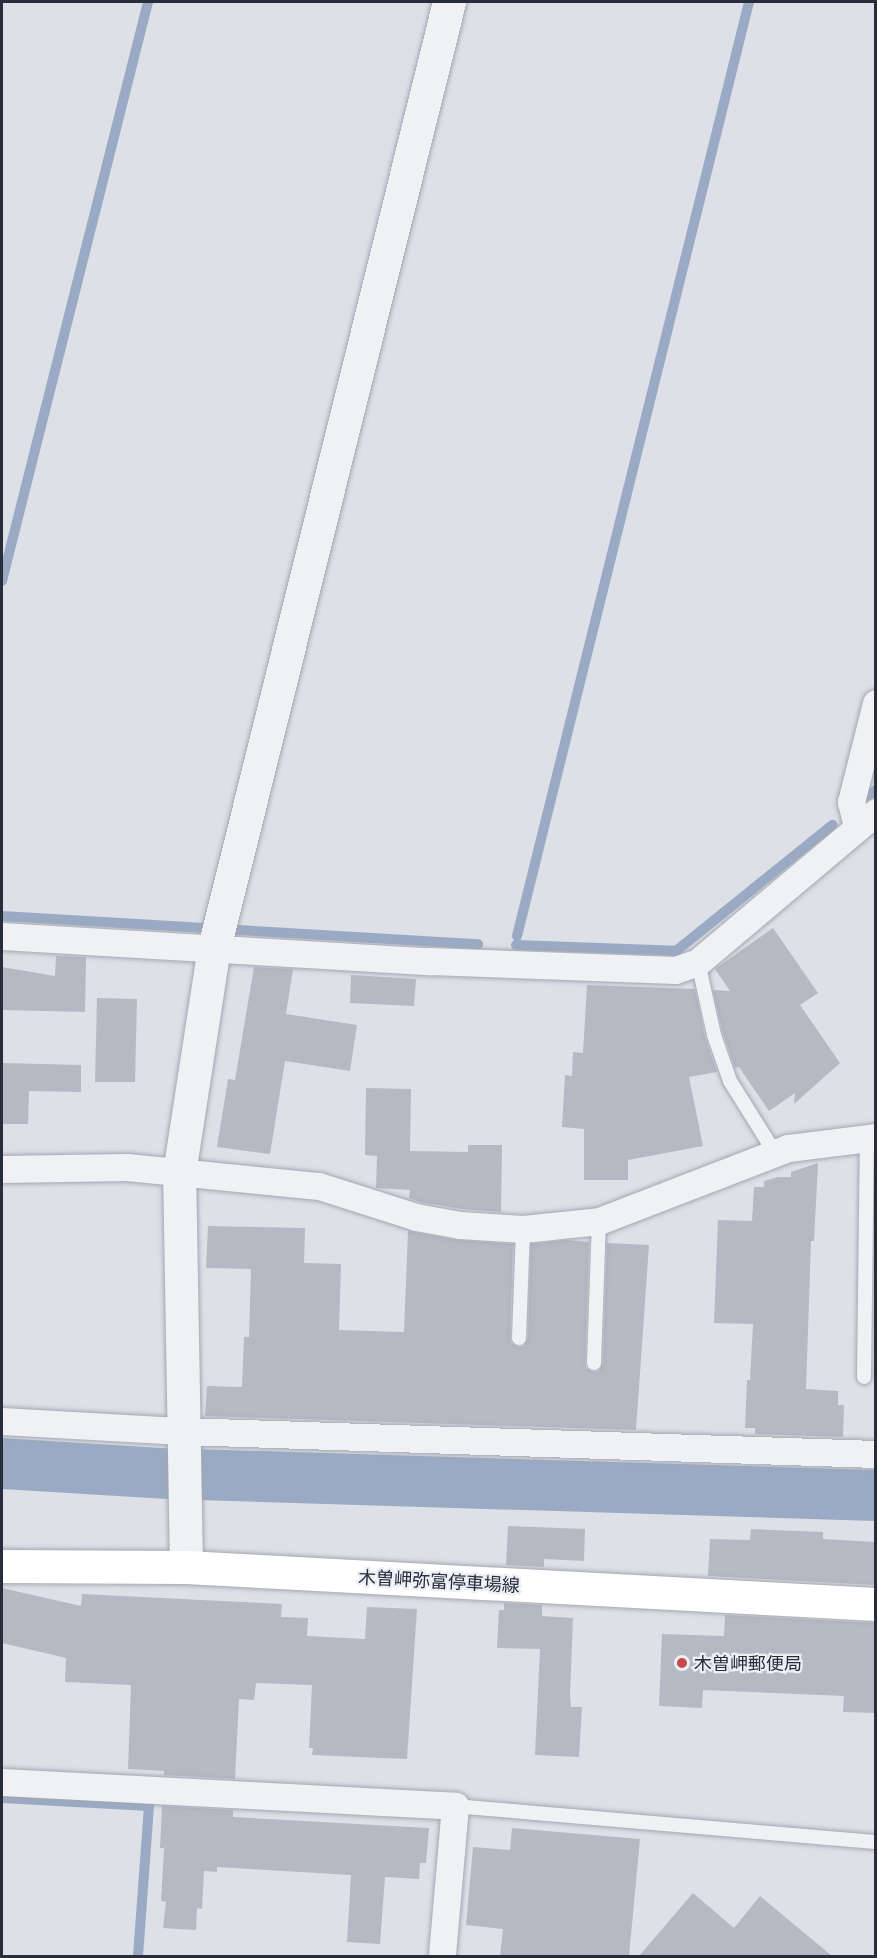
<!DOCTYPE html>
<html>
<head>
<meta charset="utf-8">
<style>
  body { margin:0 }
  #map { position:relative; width:877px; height:1958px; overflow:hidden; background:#dde0e6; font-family:"Noto Sans","Noto Sans JP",sans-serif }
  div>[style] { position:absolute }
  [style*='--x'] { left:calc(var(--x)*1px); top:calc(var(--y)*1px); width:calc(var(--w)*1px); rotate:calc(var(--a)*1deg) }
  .water>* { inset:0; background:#9aaac4 }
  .stream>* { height:10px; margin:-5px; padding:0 5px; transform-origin:5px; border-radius:5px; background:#9aaac4 }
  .building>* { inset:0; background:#b5b9c3 }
  .roads { filter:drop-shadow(0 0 2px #a3a7b0) drop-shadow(0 0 2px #a3a7b0) }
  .service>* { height:14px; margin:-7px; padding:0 7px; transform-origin:7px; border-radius:7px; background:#f0f1f5 }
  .minor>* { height:27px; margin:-13.5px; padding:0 13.5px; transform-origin:13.5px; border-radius:13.5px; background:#f0f1f5 }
  .tertiary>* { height:33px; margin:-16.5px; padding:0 16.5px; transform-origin:16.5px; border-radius:16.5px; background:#f0f1f5 }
  .secondary>* { height:33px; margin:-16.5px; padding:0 16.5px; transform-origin:16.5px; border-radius:16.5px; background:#fff }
  .dots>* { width:16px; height:16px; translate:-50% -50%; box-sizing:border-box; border:3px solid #eceff4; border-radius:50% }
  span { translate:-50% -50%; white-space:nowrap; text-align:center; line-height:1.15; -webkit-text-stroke:4.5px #eceff4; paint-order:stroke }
  .street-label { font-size:18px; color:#282d3c }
  .poi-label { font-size:18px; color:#282d3c }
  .left { translate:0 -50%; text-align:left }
  .frame { position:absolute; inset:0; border:3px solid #282d3c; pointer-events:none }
</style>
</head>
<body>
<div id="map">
  <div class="water">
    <div style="clip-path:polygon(2px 1438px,161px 1448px,875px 1470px,875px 1521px,167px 1499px,2px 1489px)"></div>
  </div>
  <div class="stream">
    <div style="--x:2;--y:581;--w:597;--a:-75.85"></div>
    <div style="--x:869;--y:795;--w:9;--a:-36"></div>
    <div style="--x:2;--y:916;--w:477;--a:3.4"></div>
    <div style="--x:517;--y:936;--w:962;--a:-76.05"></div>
    <div style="--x:516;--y:945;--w:160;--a:2.1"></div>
    <div style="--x:676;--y:951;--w:201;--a:-38.9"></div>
    <div style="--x:2;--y:1798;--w:147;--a:3.1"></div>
    <div style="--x:149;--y:1806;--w:150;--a:94.2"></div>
  </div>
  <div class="building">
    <div style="clip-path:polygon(773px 928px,818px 993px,800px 1005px,840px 1063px,794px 1104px,795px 1093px,769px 1111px,739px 1067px,735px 1068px,723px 1033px,713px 990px,730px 991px,715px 969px)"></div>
    <div style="clip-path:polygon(56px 956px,86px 957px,85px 1012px,2px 1010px,2px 967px,55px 976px)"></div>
    <div style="clip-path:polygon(254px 967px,293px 969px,286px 1014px,357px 1025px,350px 1071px,285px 1061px,270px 1154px,217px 1147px,228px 1079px,235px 1080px)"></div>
    <div style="clip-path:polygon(351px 975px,416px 979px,414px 1006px,350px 1003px)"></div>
    <div style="clip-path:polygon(587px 985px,695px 989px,705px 1037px,717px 1072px,689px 1077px,703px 1146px,628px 1160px,628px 1180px,584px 1180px,584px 1129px,562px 1127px,565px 1075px,572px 1076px,573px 1052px,583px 1053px)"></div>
    <div style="clip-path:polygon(97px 998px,137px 999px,135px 1082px,95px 1082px)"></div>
    <div style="clip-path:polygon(2px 1063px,81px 1065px,81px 1092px,29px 1091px,28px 1124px,2px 1124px)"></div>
    <div style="clip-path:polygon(366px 1088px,411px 1089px,410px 1151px,468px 1152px,468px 1145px,502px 1145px,501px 1212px,462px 1209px,420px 1202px,409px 1198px,410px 1190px,376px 1188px,377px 1156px,365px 1155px)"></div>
    <div style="clip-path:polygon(818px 1163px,814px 1241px,811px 1241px,806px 1389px,838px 1391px,838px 1405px,844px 1405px,843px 1437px,755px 1434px,755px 1428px,745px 1428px,747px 1380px,750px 1380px,753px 1324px,714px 1323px,718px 1220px,752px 1221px,754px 1187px,764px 1187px,764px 1181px,778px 1177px,791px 1177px,791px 1172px)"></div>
    <div style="clip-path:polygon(208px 1226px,305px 1228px,304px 1263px,341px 1264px,339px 1330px,404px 1332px,408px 1231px,457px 1240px,513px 1244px,510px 1338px,511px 1343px,518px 1347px,524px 1346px,528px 1338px,531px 1244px,566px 1240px,589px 1242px,585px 1363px,586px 1368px,593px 1372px,599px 1371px,603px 1363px,607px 1243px,649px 1245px,636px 1430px,205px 1416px,207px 1386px,242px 1387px,244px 1337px,249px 1337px,251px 1269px,206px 1268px)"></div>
    <div style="clip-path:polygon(508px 1526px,585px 1529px,584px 1561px,544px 1559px,544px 1567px,506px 1565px)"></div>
    <div style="clip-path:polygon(751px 1529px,823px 1532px,823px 1539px,876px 1542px,876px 1585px,708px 1576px,710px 1539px,750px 1540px)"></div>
    <div style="clip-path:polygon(2px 1588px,81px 1606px,82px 1594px,282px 1604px,281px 1617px,308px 1618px,307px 1636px,365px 1639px,367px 1607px,417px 1609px,407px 1759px,312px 1755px,313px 1748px,309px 1748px,312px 1685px,256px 1683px,254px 1700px,239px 1699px,235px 1779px,164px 1775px,164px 1771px,128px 1769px,131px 1685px,65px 1682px,66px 1658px,2px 1643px)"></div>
    <div style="clip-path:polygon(504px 1603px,542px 1605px,542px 1616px,573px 1618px,570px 1695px,571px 1707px,582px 1707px,579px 1757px,535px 1755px,540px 1649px,497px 1648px,499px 1610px,504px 1610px)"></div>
    <div style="clip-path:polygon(725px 1615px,876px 1623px,876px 1713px,843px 1712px,844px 1696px,703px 1690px,702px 1708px,659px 1706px,662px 1634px,724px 1636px)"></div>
    <div style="clip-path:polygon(162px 1806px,233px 1810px,233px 1817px,429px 1828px,426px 1863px,420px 1863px,419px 1879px,385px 1877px,380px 1944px,347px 1942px,351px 1875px,217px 1867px,217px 1872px,204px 1871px,202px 1909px,197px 1908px,196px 1930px,163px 1928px,166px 1902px,161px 1901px,164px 1848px,160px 1848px)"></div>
    <div style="clip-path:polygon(512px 1828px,640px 1839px,629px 1956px,500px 1956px,503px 1929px,466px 1925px,473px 1847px,510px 1850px)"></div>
    <div style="clip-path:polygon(693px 1893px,734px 1928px,760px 1896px,832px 1956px,639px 1956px)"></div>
  </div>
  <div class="roads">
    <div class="service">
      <div style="--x:698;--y:962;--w:75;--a:77.6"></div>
      <div style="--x:714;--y:1035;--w:49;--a:70.8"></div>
      <div style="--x:730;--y:1081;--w:85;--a:58"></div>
      <div style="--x:519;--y:1338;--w:109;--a:-87.9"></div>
      <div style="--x:594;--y:1363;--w:142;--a:-88"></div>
      <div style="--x:864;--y:1377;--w:239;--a:-89.3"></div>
      <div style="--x:455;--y:1806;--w:423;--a:4.9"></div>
    </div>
    <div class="minor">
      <div style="--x:857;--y:826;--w:25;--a:-104"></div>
      <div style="--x:851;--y:802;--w:102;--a:-75.8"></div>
      <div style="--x:2;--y:936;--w:428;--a:3.4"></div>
      <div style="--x:429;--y:961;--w:246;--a:2.1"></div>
      <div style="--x:675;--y:970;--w:24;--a:-19"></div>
      <div style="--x:698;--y:962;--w:233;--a:-40.1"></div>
      <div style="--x:2;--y:1169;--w:125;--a:-0.9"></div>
      <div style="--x:127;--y:1167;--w:193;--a:5.7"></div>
      <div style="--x:319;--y:1186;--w:102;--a:17.7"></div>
      <div style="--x:416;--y:1217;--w:45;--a:10.3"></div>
      <div style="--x:460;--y:1225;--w:63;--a:3.6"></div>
      <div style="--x:523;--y:1229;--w:76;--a:-6"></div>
      <div style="--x:599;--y:1221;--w:203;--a:-21.1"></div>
      <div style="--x:788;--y:1148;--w:89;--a:-7.1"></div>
      <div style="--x:2;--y:1421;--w:181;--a:3.2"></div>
      <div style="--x:183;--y:1431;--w:693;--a:1.9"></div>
      <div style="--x:2;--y:1782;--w:454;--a:3"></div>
      <div style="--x:455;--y:1806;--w:151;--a:95"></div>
    </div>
    <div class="tertiary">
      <div style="--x:186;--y:1567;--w:394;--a:-91"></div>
      <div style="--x:179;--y:1173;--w:228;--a:-81.2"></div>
      <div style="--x:214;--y:948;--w:975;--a:-76.05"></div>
    </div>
    <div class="secondary">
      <div style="--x:2;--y:1566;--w:184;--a:0.3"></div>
      <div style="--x:186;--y:1567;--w:691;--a:3.07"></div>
    </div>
  </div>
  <div class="dots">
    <div style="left:682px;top:1663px;background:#c5484d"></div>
  </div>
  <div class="street-label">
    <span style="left:439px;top:1581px;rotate:3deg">木曽岬弥富停車場線</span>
  </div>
  <div class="poi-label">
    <span class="left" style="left:694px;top:1663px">木曽岬郵便局</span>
  </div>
  <div class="frame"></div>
</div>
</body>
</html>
